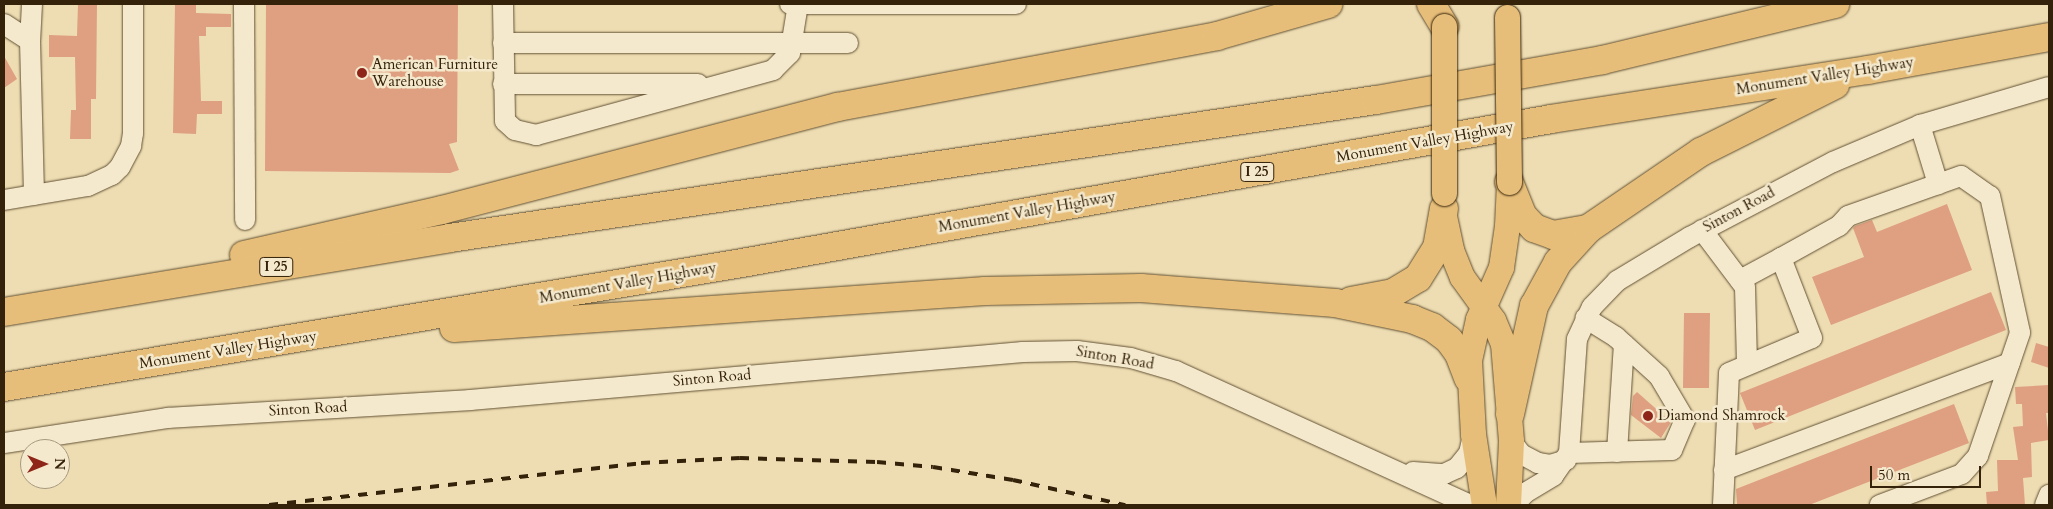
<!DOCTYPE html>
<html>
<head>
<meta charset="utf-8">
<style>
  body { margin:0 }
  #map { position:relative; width:2053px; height:509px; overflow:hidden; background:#eeddb2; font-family:Cardo,serif }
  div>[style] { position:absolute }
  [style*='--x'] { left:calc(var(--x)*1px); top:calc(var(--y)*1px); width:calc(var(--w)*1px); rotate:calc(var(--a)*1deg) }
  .building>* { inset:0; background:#df9f81 }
  .roads { filter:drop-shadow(0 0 1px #625134) drop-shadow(0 0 1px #625134) }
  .minor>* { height:20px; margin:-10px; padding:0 10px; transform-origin:10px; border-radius:10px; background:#f4e9cd }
  .major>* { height:25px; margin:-12.5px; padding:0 12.5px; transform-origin:12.5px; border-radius:12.5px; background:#e7be79 }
  .highway>* { height:28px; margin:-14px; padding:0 14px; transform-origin:14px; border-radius:14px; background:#e7be79 }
  .rail>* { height:4px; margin-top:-2px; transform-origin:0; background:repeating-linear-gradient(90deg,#34220a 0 9px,transparent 0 18px) }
  .bridges { filter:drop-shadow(0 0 1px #34220a) drop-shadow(0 0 1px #34220a) }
  .major-bridge>* { height:25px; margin:-12.5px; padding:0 12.5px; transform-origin:12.5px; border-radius:12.5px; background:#e7be79 }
  .dots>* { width:14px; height:14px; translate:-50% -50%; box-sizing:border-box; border:2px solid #f4e9cd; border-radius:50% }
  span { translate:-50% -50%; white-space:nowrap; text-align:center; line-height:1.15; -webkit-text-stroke:5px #f4e9cd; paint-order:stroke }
  .shield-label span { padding:1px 4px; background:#f4e9cd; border:1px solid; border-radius:4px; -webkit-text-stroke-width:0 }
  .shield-label { font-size:14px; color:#34220a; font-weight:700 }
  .poi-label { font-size:15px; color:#34220a }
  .left { translate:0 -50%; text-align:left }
  .street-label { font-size:15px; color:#34220a }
  .frame { position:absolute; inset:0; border:5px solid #34220a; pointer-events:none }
  .north { position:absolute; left:20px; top:439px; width:50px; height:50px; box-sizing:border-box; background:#f4e9cd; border:1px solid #a7997f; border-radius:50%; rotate:90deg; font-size:14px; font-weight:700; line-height:20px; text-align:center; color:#34220a }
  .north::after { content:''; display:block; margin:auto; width:18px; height:22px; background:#8f2418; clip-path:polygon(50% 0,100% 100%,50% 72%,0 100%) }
  .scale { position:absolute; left:1870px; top:466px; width:111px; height:22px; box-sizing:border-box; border:2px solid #34220a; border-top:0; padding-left:6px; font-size:15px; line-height:18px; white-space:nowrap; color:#34220a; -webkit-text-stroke:4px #f4e9cd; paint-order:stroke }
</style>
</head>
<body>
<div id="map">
  <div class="building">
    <div style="clip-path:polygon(78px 4px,97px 4px,96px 99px,91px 99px,91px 139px,70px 139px,71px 110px,76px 110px,75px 57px,49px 57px,49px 35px,77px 36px)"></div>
    <div style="clip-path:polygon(175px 4px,196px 4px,196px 13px,231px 14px,231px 27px,206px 27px,206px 36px,199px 36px,201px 101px,222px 101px,222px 114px,197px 114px,196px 134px,173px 133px)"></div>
    <div style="clip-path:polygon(266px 4px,458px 4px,457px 142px,449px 144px,459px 170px,450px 173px,265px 171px)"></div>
    <div style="clip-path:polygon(4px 56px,17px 79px,4px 88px)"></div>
    <div style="clip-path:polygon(1947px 204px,1972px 270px,1831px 325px,1812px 277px,1864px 257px,1853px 228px,1855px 226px,1872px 220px,1877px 232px)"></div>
    <div style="clip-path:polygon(1991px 292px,2006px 330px,1755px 430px,1740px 393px)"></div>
    <div style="clip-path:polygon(1684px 313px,1710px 313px,1709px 388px,1683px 388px)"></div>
    <div style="clip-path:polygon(2036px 343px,2049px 347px,2049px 368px,2031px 362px)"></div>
    <div style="clip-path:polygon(2049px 385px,2049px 413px,2046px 413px,2049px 440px,2031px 443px,2032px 477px,2023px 478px,2025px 505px,1987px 505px,1986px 492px,1998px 491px,1997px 460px,2018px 460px,2013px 427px,2023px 426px,2022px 404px,2016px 404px,2015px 387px)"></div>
    <div style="clip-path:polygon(1637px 392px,1671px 422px,1661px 438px,1631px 415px,1633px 396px)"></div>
    <div style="clip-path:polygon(1954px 404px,1969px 443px,1809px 505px,1737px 505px,1736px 489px)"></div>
  </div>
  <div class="roads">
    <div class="minor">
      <div style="--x:32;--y:4;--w:37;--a:93"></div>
      <div style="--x:30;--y:41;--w:154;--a:88.5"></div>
      <div style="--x:244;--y:4;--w:216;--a:89.7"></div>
      <div style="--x:503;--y:4;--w:117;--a:89"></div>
      <div style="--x:505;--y:121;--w:13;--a:42"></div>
      <div style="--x:515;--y:130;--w:22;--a:13"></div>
      <div style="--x:536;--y:135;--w:246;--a:-15.3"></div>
      <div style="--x:773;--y:70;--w:24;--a:-45"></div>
      <div style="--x:790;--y:53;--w:50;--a:-80.7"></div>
      <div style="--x:790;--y:4;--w:226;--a:0"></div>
      <div style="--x:4;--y:24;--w:31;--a:33"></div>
      <div style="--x:503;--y:43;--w:345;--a:0"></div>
      <div style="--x:503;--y:84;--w:195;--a:0"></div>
      <div style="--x:1920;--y:125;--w:62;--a:73"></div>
      <div style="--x:4;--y:200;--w:85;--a:-9.5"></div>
      <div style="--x:88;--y:186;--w:26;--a:-25"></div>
      <div style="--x:112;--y:175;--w:11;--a:-45"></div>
      <div style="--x:120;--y:167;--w:24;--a:-62"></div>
      <div style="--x:131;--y:146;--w:13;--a:-81"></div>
      <div style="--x:133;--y:133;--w:129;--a:-90"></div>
      <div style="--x:1702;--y:230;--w:71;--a:53"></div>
      <div style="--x:1745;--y:287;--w:77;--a:88.5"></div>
      <div style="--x:1740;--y:280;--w:47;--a:-28.2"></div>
      <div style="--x:1511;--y:441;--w:16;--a:52"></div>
      <div style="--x:1521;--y:454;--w:19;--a:28"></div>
      <div style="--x:1538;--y:463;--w:12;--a:9"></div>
      <div style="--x:1550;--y:465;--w:17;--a:-17"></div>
      <div style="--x:4;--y:443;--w:166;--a:-8.7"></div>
      <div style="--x:168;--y:418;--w:303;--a:-3.4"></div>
      <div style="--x:470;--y:400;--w:555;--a:-4.96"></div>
      <div style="--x:1023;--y:352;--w:54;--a:-1.1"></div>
      <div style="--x:1077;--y:351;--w:54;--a:7.4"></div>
      <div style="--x:1131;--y:358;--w:47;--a:16.1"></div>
      <div style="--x:1176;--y:371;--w:323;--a:24.5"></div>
      <div style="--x:1617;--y:452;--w:108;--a:-86.3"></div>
      <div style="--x:1569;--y:453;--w:103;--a:-1.7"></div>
      <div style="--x:1672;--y:450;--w:33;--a:-67"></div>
      <div style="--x:1685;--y:420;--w:51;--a:-120.6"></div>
      <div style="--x:1659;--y:376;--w:58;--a:-137.8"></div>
      <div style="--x:1616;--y:337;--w:36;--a:-148"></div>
      <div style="--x:1724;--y:470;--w:305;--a:-20.5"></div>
      <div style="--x:1413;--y:472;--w:31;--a:4"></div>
      <div style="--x:1444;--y:474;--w:14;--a:-25"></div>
      <div style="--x:1457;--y:468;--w:19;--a:-51"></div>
      <div style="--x:1469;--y:453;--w:18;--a:-77"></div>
      <div style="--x:1514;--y:505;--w:16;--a:-47"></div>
      <div style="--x:1525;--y:493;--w:33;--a:-31"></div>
      <div style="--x:1553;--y:476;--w:28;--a:-55"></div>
      <div style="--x:1569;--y:453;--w:114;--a:-86"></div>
      <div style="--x:1577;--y:339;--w:35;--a:-65"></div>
      <div style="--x:1592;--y:307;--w:36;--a:-46"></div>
      <div style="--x:1617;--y:281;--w:85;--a:-31.1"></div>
      <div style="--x:1690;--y:237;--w:161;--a:-27.7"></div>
      <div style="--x:1833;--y:162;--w:95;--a:-23"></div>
      <div style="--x:1920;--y:125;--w:134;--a:-16.4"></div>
      <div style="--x:1723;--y:505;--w:132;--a:-87.4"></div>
      <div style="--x:1729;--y:373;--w:90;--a:-22.9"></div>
      <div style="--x:1812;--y:338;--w:86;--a:-111.2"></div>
      <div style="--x:1781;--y:258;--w:66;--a:-28.9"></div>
      <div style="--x:1839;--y:226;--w:13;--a:-48"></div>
      <div style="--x:1848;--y:216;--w:120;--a:-19.5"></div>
      <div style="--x:1961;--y:176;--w:35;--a:35"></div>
      <div style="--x:1990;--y:196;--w:140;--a:77.6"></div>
      <div style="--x:2020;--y:333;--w:130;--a:108.9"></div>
      <div style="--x:1978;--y:456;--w:24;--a:132"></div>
      <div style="--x:1962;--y:474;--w:88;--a:159.3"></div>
      <div style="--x:2045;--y:505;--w:11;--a:-68"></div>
    </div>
    <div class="major">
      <div style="--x:1444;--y:216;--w:35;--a:78"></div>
      <div style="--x:1451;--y:250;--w:29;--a:68"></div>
      <div style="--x:1462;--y:277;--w:53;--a:54.2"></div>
      <div style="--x:1493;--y:320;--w:25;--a:67"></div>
      <div style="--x:1503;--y:343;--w:98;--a:85.3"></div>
      <div style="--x:1511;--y:441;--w:64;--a:92.7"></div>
      <div style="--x:1484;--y:505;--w:72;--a:-98.8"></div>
      <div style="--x:1473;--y:434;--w:74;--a:-93.1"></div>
      <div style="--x:1469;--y:360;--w:42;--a:-77.6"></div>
      <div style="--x:1478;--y:319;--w:57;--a:-66.1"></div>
      <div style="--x:1501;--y:267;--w:41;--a:-81.7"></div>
      <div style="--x:1507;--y:226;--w:43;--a:-87.3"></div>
    </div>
    <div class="highway">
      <div style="--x:1431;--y:4;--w:26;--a:59"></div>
      <div style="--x:1509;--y:182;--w:35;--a:68"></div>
      <div style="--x:1522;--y:215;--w:18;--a:47"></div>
      <div style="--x:1534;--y:228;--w:20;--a:20"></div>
      <div style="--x:1553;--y:235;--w:36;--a:-10"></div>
      <div style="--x:244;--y:255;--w:203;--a:-12.8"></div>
      <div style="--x:442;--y:210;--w:409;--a:-14.6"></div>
      <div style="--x:838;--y:107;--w:386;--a:-10.6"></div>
      <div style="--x:1217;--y:36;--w:116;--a:-16.1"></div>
      <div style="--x:1351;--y:301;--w:43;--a:-10.8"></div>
      <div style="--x:1393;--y:293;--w:29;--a:-31"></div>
      <div style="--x:1418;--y:278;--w:36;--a:-58"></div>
      <div style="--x:1437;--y:248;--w:40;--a:-80"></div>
      <div style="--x:4;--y:312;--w:452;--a:-9.4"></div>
      <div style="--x:450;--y:238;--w:936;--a:-8.48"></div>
      <div style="--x:1376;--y:100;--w:230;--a:-10"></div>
      <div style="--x:1602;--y:60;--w:240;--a:-13.5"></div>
      <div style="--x:454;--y:328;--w:532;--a:-3.99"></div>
      <div style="--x:985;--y:291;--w:156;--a:-1.1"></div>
      <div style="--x:1141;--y:288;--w:195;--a:4.4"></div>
      <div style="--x:1335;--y:303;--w:79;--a:11.7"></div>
      <div style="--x:1412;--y:319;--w:22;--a:22"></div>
      <div style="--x:1432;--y:327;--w:21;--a:37"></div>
      <div style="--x:1449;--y:340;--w:17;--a:54"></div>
      <div style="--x:1459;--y:354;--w:26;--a:69"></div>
      <div style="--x:4;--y:387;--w:748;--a:-9.54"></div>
      <div style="--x:742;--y:263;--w:822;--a:-10.09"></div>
      <div style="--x:1551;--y:119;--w:321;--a:-8.8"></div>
      <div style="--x:1868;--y:70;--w:184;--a:-10.3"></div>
      <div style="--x:1510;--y:414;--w:111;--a:-77.5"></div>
      <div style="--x:1534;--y:306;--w:50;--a:-61.4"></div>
      <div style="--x:1558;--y:262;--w:45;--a:-47.7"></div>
      <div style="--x:1588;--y:229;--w:137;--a:-34.3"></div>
      <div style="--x:1701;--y:152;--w:150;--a:-26.6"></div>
    </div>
  </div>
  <div class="rail">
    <div style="--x:269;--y:505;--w:374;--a:-6.4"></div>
    <div style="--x:641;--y:463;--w:99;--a:-2.9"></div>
    <div style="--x:740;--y:458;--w:137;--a:1.7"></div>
    <div style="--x:877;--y:462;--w:56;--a:5.1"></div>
    <div style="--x:933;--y:467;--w:81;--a:9.2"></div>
    <div style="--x:1013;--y:480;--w:115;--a:12.6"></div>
  </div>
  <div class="bridges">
    <div class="major-bridge">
      <div style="--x:1507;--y:17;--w:165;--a:89.3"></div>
      <div style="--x:1444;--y:26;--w:167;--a:90"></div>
    </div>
  </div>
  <div class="dots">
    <div style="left:362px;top:73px;background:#8f2418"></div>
    <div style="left:1648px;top:416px;background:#8f2418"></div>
  </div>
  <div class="shield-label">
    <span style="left:1257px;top:172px">I 25</span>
    <span style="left:276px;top:267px">I 25</span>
  </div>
  <div class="poi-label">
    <span class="left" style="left:372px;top:73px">American Furniture<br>Warehouse</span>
    <span class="left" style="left:1658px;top:416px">Diamond Shamrock</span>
  </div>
  <div class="street-label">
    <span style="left:1825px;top:76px;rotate:-9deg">Monument Valley Highway</span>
    <span style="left:1425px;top:142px;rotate:-10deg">Monument Valley Highway</span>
    <span style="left:1739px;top:210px;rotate:-28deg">Sinton Road</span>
    <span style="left:1027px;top:212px;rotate:-10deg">Monument Valley Highway</span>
    <span style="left:628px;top:283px;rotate:-10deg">Monument Valley Highway</span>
    <span style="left:228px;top:350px;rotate:-9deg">Monument Valley Highway</span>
    <span style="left:1115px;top:358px;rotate:10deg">Sinton Road</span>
    <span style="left:712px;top:378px;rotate:-5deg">Sinton Road</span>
    <span style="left:308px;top:409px;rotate:-3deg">Sinton Road</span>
  </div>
  <div class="frame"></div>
  <div class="north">N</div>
  <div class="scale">50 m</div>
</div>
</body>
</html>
